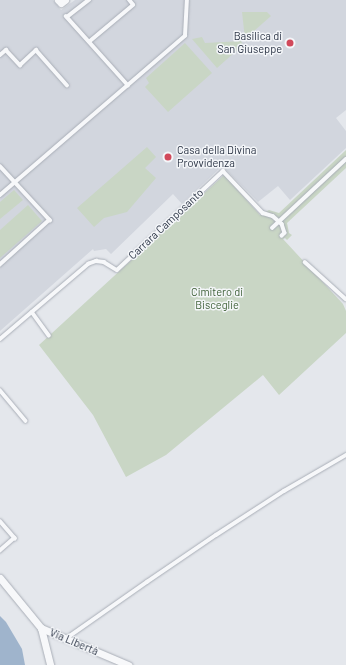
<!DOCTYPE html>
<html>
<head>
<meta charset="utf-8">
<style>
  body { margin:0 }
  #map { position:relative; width:346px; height:665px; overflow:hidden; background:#e4e7ec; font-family:Barlow,sans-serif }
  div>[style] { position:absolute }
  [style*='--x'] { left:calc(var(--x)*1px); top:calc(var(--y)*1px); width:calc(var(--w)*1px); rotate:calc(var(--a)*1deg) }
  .built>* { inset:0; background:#d2d6de }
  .green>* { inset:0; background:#c9d6c5 }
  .water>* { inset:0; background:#9fb4cc }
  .roads { filter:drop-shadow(0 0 1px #a9aeb7) drop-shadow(0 0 1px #a9aeb7) }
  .service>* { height:3.5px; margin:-1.75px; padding:0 1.75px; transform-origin:1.75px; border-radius:1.75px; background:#f7f8fa }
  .minor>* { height:7px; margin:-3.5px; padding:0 3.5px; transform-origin:3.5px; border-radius:3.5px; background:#f7f8fa }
  .dots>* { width:11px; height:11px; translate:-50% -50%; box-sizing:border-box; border:2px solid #f4f6f9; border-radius:50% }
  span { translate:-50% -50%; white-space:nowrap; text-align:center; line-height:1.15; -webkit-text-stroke:3px #f4f6f9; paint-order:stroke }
  .poi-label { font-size:11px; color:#2b3445 }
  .right { translate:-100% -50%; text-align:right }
  .left { translate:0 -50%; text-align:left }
  .street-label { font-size:11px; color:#2b3445 }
  .park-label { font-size:11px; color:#3f6138 }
</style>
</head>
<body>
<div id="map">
  <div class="built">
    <div style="clip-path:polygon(0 0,53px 0,61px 10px,75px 0,346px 0,346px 110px,336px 118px,346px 131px,346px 148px,290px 200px,278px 186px,258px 202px,222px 166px,182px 204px,173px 194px,111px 254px,106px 249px,94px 251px,93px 249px,0 331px)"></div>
  </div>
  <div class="green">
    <div style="clip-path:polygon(242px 12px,267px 12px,271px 16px,245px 39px)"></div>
    <div style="clip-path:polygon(202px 37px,205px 43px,241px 41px,243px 45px,217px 68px,192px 39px)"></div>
    <div style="clip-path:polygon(185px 43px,212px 73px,168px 112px,145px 87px,149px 83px,146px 78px)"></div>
    <div style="clip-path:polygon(147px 147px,156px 157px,145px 168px,156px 178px,127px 212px,104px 218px,94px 227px,77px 208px)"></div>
    <div style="clip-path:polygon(346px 150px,346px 168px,287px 223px,289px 233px,292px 235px,287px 240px,285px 238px,283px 239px,343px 304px,346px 311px,346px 333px,279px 395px,263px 375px,166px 455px,126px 477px,93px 415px,39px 345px,224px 175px,260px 215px,269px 210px,279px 213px)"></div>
    <div style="clip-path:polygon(14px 190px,23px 200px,0 219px,0 202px)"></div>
    <div style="clip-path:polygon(28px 205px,42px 221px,0 258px,0 230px)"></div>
  </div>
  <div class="water">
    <div style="clip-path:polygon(0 616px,6px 622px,22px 649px,25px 665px,0 665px)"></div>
  </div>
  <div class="roads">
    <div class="service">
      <div style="--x:66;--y:16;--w:93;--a:48.1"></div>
      <div style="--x:67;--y:17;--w:28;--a:-38"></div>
      <div style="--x:90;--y:41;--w:56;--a:-39.9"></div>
      <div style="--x:133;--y:5;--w:6;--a:-129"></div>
      <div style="--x:0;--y:55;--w:8;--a:-40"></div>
      <div style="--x:6;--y:50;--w:21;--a:47"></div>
      <div style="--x:20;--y:65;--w:22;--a:-43"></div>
      <div style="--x:36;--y:50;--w:47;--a:48.5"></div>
      <div style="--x:0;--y:166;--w:74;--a:47.2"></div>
      <div style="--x:50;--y:220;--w:67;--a:138"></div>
      <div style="--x:0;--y:195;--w:244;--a:-40.7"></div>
      <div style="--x:185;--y:36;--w:36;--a:-87"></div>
      <div style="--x:272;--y:228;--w:101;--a:-43"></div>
      <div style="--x:305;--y:262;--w:55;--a:42.1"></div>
      <div style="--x:32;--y:312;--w:29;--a:54"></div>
      <div style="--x:0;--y:339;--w:116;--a:-40.4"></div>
      <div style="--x:88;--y:264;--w:9;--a:-21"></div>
      <div style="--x:96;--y:261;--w:8;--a:7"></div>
      <div style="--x:104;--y:262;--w:15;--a:32"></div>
      <div style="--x:117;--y:270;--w:145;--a:-43"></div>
      <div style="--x:223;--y:171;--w:58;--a:46.4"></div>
      <div style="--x:263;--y:213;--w:10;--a:17"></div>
      <div style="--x:273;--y:216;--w:12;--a:42"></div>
      <div style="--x:282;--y:224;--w:9;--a:72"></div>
      <div style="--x:285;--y:233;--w:4;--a:135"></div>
      <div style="--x:0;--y:390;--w:40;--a:50"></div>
      <div style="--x:0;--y:521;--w:23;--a:49"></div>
      <div style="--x:15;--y:538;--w:20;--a:139"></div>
      <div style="--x:67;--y:638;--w:98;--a:-35"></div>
      <div style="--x:147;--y:582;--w:83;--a:-34.3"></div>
      <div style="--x:216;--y:535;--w:81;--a:-32.9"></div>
      <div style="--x:284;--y:491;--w:72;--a:-30.1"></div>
    </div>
    <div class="minor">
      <div style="--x:58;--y:0;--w:4;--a:45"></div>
      <div style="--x:61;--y:3;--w:5;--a:-37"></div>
      <div style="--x:0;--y:578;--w:65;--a:50.6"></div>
      <div style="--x:41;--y:628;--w:38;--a:76"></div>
      <div style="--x:41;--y:628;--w:95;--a:23"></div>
    </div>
  </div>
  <div class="dots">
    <div style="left:290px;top:43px;background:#d1495b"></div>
    <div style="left:168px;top:157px;background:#d1495b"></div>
  </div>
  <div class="poi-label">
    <span class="right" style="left:282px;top:43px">Basilica di<br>San Giuseppe</span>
    <span class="left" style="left:177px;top:157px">Casa della Divina<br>Provvidenza</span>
  </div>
  <div class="street-label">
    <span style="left:166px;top:224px;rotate:-43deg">Carrara Camposanto</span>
    <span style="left:74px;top:642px;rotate:23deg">Via Libertà</span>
  </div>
  <div class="park-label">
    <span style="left:217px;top:299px">Cimitero di<br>Bisceglie</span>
  </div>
</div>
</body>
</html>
